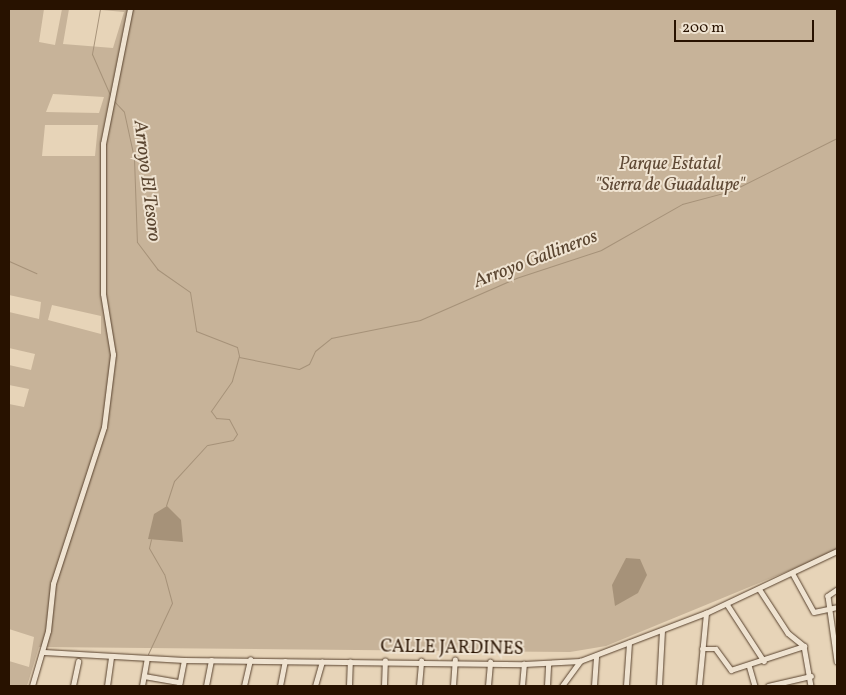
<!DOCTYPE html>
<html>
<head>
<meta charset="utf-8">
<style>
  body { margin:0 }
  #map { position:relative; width:846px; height:695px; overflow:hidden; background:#e7d4b8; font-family:Vollkorn,serif }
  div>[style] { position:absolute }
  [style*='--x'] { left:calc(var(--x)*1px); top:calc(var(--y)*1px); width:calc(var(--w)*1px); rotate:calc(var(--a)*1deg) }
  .green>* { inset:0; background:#c7b399 }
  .water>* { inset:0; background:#a69279 }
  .stream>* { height:1px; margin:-0.5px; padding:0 0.5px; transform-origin:0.5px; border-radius:0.5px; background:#a69279 }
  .roads { filter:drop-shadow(0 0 1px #58422e) drop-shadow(0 0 1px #58422e) }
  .minor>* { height:4.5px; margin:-2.25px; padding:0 2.25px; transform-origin:2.25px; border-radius:2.25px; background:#efe3d1 }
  span { translate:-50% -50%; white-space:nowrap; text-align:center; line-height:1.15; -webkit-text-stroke:4px #efe3d1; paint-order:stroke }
  .park-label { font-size:18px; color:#604a36; font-style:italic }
  .street-label { font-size:18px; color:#281200 }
  .water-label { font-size:19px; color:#5a4530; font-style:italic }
  .frame { position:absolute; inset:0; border:10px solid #281200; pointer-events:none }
  .scale { position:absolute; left:674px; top:20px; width:140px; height:22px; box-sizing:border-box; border:2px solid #281200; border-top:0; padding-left:6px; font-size:15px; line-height:18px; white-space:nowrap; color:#281200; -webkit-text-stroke:4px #efe3d1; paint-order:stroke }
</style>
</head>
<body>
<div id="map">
  <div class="green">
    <div style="clip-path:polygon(evenodd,9px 9px,44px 9px,39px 42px,55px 45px,62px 9px,69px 9px,63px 44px,113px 48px,124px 12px,91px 9px,837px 9px,837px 551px,606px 646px,570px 652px,39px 647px,27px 686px,9px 686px,9px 661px,29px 667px,34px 637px,9px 629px,9px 404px,24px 407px,29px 389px,9px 385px,9px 365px,31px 370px,35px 354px,9px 348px,9px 312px,39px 319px,41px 302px,9px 295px,9px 9px,53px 94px,104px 97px,99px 113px,46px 112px,53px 94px,9px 9px,45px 125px,98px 125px,95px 156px,42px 156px,45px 125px,9px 9px,52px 305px,101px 316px,101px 334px,48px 320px,52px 305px)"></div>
  </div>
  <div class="water">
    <div style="clip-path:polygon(167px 506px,181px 520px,183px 542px,148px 539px,154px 514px)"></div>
    <div style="clip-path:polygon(626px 558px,640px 559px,647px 575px,638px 593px,615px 606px,612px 585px)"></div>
  </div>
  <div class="stream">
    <div style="--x:100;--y:9;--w:46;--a:100.1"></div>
    <div style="--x:92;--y:54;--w:47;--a:66.2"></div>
    <div style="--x:113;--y:100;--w:16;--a:47"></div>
    <div style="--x:124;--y:112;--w:47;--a:77.7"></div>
    <div style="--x:134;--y:158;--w:84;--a:88"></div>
    <div style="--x:137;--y:242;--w:34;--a:53"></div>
    <div style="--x:157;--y:269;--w:40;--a:34.9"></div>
    <div style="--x:190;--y:292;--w:39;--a:81"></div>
    <div style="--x:196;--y:331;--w:44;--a:21.3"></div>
    <div style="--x:237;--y:347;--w:9;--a:77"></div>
    <div style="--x:239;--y:356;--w:26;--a:106"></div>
    <div style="--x:232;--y:381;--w:37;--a:125"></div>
    <div style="--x:211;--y:411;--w:9;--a:54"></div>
    <div style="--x:216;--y:418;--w:13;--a:4"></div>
    <div style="--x:229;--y:419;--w:17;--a:62"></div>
    <div style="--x:237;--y:434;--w:7;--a:124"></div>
    <div style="--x:233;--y:440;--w:26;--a:169"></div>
    <div style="--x:207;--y:445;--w:49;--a:132.5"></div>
    <div style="--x:174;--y:481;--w:26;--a:108"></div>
    <div style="--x:9;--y:261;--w:30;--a:24"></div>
    <div style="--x:239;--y:357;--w:61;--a:11.3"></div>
    <div style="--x:299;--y:369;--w:11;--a:-27"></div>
    <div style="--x:309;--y:364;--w:14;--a:-65"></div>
    <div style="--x:315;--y:351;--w:21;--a:-39"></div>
    <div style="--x:331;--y:338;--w:91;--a:-11.4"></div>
    <div style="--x:420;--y:320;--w:105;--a:-23.6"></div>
    <div style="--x:516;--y:278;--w:89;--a:-18.2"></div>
    <div style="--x:601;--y:250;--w:93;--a:-29.6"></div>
    <div style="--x:682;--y:204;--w:51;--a:-14.9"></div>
    <div style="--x:731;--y:191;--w:119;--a:-26.6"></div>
    <div style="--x:148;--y:654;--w:56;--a:-64.8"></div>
    <div style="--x:172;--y:603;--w:30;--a:-105"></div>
    <div style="--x:164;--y:574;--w:30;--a:-120"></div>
    <div style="--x:149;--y:548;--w:9;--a:-77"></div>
  </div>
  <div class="roads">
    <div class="minor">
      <div style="--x:793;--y:574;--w:43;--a:61.1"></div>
      <div style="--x:814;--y:612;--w:24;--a:-12"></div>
      <div style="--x:760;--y:590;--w:51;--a:56.9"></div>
      <div style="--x:788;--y:633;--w:21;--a:39"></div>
      <div style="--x:804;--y:646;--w:41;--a:80.1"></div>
      <div style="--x:837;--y:590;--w:11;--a:146"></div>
      <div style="--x:828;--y:596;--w:66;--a:82.1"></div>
      <div style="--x:727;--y:604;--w:68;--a:57"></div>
      <div style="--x:702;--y:649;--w:14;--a:0"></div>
      <div style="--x:716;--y:649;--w:26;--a:54"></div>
      <div style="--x:731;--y:670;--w:77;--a:-18.2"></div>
      <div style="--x:44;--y:652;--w:140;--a:3.3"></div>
      <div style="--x:184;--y:660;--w:340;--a:0.7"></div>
      <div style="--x:524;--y:664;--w:56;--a:-3.1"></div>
      <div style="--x:580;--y:661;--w:135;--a:-20.9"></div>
      <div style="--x:706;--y:613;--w:145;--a:-25.3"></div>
      <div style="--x:749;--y:665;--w:22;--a:74"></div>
      <div style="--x:144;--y:676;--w:36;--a:10"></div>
      <div style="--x:32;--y:686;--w:57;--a:-73.8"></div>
      <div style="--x:48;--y:631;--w:47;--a:-83.9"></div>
      <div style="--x:53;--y:584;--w:165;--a:-72"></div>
      <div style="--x:104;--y:427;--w:73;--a:-82.9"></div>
      <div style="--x:113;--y:355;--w:62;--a:-99.3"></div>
      <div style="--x:103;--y:294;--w:150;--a:-90"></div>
      <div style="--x:103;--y:144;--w:138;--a:-78.7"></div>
      <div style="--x:73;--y:686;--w:25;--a:-78"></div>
      <div style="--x:107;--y:686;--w:29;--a:-82"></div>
      <div style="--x:142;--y:686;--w:27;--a:-80"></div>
      <div style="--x:179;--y:686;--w:26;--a:-79"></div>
      <div style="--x:206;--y:686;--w:26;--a:-79"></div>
      <div style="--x:244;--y:686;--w:27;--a:-77"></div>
      <div style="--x:280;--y:686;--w:25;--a:-79"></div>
      <div style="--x:315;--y:686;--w:25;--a:-74"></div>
      <div style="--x:349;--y:686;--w:24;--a:-88"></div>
      <div style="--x:384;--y:686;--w:25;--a:-88"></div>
      <div style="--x:419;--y:686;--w:25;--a:-85"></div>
      <div style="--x:453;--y:686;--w:26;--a:-86"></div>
      <div style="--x:488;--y:686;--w:24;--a:-85"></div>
      <div style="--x:522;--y:686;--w:22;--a:-85"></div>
      <div style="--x:547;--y:686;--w:22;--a:-87"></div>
      <div style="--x:562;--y:686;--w:31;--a:-54"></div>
      <div style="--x:594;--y:686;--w:30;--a:-86"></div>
      <div style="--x:626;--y:686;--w:43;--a:-86"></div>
      <div style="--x:659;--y:686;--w:55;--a:-86.9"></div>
      <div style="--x:699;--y:686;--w:73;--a:-84.5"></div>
      <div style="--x:768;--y:686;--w:44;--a:-13.1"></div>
    </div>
  </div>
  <div class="park-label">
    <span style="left:670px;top:176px">Parque Estatal<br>"Sierra de Guadalupe"</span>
  </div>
  <div class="street-label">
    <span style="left:452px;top:649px;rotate:1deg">CALLE JARDINES</span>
  </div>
  <div class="water-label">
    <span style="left:146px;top:181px;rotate:83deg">Arroyo El Tesoro</span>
    <span style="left:536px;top:260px;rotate:-21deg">Arroyo Gallineros</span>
  </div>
  <div class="frame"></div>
  <div class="scale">200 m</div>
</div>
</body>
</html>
